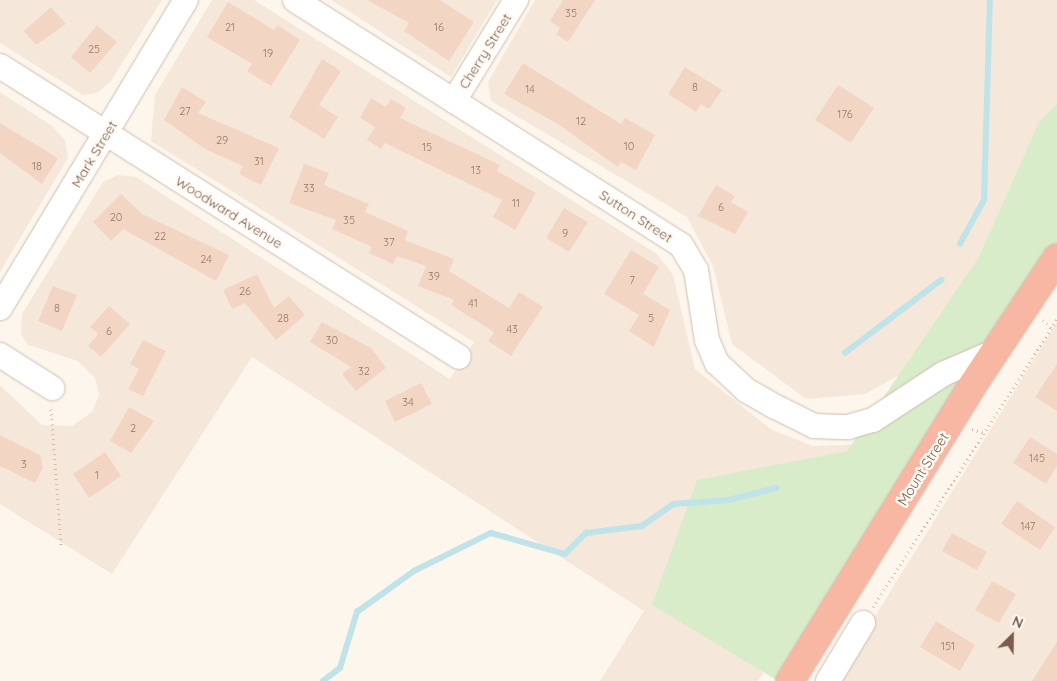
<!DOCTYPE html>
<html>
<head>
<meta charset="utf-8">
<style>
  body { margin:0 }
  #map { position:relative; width:1057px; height:681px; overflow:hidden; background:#fdf6ec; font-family:Quicksand,sans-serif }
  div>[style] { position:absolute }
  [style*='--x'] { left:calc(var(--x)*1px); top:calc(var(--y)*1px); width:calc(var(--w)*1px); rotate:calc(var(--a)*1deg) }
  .residential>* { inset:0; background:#f5e8da }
  .green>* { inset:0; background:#d8ecc9 }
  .stream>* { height:5.5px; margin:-2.75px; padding:0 2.75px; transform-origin:2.75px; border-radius:2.75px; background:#bfe3e8 }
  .building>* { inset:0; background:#f3d5c3 }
  .path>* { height:3px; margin-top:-1.5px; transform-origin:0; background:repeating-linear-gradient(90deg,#d9b8a5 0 1px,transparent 0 5px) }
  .roads { filter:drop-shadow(0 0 1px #d1beb0) drop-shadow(0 0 1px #d1beb0) }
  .minor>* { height:24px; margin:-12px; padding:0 12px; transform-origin:12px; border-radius:12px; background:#fff }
  .highway>* { height:28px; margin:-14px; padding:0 14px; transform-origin:14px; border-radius:14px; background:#f7b7a3 }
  span { translate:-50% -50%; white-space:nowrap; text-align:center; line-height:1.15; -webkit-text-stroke:5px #fffaf3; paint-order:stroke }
  .number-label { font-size:11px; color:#987a6a }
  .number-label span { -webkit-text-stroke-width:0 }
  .street-label { font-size:14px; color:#7a5c4d }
  .north { position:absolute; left:987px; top:611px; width:50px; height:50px; -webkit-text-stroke:4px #fffaf3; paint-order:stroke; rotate:23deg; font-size:14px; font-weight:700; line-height:20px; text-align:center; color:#7a5c4d }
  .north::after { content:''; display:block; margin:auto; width:18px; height:22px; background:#7a5c4d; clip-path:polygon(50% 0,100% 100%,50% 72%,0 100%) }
</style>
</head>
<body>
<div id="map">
  <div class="residential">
    <div style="clip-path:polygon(0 0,162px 0,111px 81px,97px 93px,83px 95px,0 43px)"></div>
    <div style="clip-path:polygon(212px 0,254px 0,657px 254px,673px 275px,695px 369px,772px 430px,813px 446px,864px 444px,945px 394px,758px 681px,600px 681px,644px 611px,252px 357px,112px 574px,0 504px,0 385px,42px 425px,72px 426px,92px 412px,99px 395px,95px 378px,78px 361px,28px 345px,21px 335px,22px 314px,103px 182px,118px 175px,136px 177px,450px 379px,474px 342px,151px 141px,155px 95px)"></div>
    <div style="clip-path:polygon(331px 0,497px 0,451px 77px)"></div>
    <div style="clip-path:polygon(535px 0,1057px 0,1057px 222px,954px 345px,865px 394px,806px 399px,732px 344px,713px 266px,687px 217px,491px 101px,488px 82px)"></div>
    <div style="clip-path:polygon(0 92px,52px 126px,65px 140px,68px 158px,0 272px)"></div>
    <div style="clip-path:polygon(1057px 322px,1057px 681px,835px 681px)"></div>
  </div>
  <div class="green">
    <div style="clip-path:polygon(1057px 104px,1057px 258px,778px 681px,652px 605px,697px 480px,847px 451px,979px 257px,1039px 122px)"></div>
  </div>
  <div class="stream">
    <div style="--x:960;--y:244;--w:50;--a:-61.4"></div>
    <div style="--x:984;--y:200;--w:200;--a:-88.3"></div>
    <div style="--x:845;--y:353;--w:121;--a:-37.2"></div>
    <div style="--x:323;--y:681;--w:21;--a:-37"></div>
    <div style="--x:340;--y:668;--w:59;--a:-73.1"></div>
    <div style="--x:357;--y:612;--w:70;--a:-35.7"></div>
    <div style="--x:414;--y:571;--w:86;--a:-26.3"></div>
    <div style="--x:491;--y:533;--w:77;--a:15.8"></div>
    <div style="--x:565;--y:554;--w:30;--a:-45"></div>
    <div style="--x:586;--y:533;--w:56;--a:-7.1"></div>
    <div style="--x:642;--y:526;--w:38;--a:-35"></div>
    <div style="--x:673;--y:504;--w:56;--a:-4.1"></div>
    <div style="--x:729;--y:500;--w:49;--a:-14.3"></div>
  </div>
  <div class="building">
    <div style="clip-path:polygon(367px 0,440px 0,474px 22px,449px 61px,404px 31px,409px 23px)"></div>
    <div style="clip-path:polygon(563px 0,595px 0,568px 42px,556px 34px,560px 28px,550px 21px)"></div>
    <div style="clip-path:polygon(228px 2px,274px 30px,277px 25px,300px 40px,271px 86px,247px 71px,252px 64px,207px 37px)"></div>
    <div style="clip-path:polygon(51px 7px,66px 24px,36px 45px,24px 31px)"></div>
    <div style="clip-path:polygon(97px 25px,117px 42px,90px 73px,71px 57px)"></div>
    <div style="clip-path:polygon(322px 59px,341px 71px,319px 105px,338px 117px,324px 139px,289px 117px)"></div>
    <div style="clip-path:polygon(523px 63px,621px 124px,625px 118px,655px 135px,636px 170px,621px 162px,618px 167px,558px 124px,504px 94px)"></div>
    <div style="clip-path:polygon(685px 67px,722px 90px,709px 109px,701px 104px,696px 112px,668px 94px)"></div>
    <div style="clip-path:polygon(838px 85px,874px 108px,851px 143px,815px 120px)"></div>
    <div style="clip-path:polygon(182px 87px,206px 102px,198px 113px,279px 148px,261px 185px,239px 174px,243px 166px,205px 149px,164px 120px)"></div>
    <div style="clip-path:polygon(371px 98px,386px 107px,391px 99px,406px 108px,400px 118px,500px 165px,497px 171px,536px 193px,515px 230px,493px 217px,502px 200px,385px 143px,381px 149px,367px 140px,375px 127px,360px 118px)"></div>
    <div style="clip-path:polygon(0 123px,58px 158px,42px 184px,0 153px)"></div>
    <div style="clip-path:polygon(304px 164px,329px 173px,324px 185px,369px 204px,365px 212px,408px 231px,405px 240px,454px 259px,449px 271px,509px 308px,519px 292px,543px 307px,511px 356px,488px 341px,494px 332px,451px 305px,454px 300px,418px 286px,426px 266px,397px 256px,393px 264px,369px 253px,372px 247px,332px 229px,336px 220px,289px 203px)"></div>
    <div style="clip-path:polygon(716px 185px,735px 196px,731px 202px,748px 212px,735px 234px,698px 216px)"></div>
    <div style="clip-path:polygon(121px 194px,142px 214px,229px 255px,216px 281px,123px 229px,111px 241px,93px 222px)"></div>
    <div style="clip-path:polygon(564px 208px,588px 222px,569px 252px,546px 238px)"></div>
    <div style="clip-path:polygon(631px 250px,659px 267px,643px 294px,670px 310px,654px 347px,629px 331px,639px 315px,604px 294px)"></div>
    <div style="clip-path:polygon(257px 274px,274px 308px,289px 296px,305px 315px,276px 340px,245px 303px,232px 309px,223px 290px)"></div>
    <div style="clip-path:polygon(53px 286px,77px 295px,62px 331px,38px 321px)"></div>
    <div style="clip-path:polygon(109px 306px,130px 324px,101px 357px,88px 346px,98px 334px,90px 327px)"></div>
    <div style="clip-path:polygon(322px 322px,371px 348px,386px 368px,356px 391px,342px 374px,351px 367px,310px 342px)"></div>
    <div style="clip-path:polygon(143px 340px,166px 351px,143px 396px,128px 389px,139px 369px,130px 364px)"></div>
    <div style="clip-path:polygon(1057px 364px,1057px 411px,1035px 397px)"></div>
    <div style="clip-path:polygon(421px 383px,432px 404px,395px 422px,385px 401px)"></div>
    <div style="clip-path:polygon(129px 407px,154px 421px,131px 453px,110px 441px)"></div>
    <div style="clip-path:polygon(0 435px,40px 455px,43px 467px,35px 483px,0 466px)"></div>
    <div style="clip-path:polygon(1030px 437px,1057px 454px,1057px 466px,1046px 484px,1013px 463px)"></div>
    <div style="clip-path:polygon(105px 452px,121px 476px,89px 498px,73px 474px)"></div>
    <div style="clip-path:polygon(1017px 501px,1055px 527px,1040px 550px,1001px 524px)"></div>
    <div style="clip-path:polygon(952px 533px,987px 552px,977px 570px,942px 551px)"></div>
    <div style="clip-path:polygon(992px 581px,1016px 594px,999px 623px,975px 610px)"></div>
    <div style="clip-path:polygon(936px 621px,975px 645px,960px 671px,920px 647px)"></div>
    <div style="clip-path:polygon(1057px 642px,1057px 681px,1032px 681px)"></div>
  </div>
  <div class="path">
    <div style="--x:1043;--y:320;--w:11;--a:45"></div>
    <div style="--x:51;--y:409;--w:136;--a:85.8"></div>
    <div style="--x:972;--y:429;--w:13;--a:18"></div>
    <div style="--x:873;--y:607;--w:342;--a:-57.4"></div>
  </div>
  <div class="roads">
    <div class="minor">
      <div style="--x:295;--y:0;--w:457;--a:32.4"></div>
      <div style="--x:681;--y:245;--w:29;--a:59"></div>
      <div style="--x:696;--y:270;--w:71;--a:81.1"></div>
      <div style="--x:707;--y:340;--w:25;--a:67"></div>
      <div style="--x:717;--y:363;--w:40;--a:43"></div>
      <div style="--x:746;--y:390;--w:34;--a:30"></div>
      <div style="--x:776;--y:407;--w:42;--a:26.6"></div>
      <div style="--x:814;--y:426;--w:34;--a:2"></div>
      <div style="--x:848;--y:427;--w:26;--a:-16"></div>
      <div style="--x:873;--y:420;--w:84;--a:-33.3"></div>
      <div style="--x:943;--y:374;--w:56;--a:-23.3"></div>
      <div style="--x:0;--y:66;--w:543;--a:32.37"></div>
      <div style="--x:454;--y:101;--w:119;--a:-58.5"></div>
      <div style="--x:0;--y:308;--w:360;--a:-58.9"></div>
      <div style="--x:0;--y:355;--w:62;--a:32.4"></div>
      <div style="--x:828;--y:681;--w:68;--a:-58.9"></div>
    </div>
    <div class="highway">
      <div style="--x:790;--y:681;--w:343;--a:-58.3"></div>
      <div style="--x:970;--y:389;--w:157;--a:-56.4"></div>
    </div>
  </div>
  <div class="number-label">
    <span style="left:571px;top:13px">35</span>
    <span style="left:230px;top:27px">21</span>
    <span style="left:439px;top:27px">16</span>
    <span style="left:94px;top:49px">25</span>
    <span style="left:268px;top:53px">19</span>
    <span style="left:695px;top:87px">8</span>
    <span style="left:530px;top:89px">14</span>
    <span style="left:185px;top:111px">27</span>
    <span style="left:845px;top:114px">176</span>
    <span style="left:581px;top:121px">12</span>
    <span style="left:222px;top:140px">29</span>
    <span style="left:629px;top:146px">10</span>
    <span style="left:427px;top:147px">15</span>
    <span style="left:259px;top:161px">31</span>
    <span style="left:37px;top:166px">18</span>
    <span style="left:476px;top:170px">13</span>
    <span style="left:309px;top:188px">33</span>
    <span style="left:516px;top:203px">11</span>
    <span style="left:721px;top:207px">6</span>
    <span style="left:116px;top:217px">20</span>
    <span style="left:349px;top:220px">35</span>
    <span style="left:565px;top:233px">9</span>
    <span style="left:160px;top:236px">22</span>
    <span style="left:389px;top:242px">37</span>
    <span style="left:206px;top:259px">24</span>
    <span style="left:434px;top:276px">39</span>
    <span style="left:632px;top:280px">7</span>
    <span style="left:245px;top:291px">26</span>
    <span style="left:473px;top:303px">41</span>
    <span style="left:57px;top:308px">8</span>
    <span style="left:283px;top:318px">28</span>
    <span style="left:651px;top:318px">5</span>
    <span style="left:512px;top:329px">43</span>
    <span style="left:109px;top:331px">6</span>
    <span style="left:332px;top:340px">30</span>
    <span style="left:364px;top:371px">32</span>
    <span style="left:408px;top:402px">34</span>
    <span style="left:133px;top:428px">2</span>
    <span style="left:1037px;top:458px">145</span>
    <span style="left:24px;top:464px">3</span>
    <span style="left:97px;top:475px">1</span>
    <span style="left:1028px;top:526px">147</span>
    <span style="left:948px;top:646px">151</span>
  </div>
  <div class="street-label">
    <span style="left:485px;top:51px;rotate:-58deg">Cherry Street</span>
    <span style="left:94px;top:154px;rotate:-59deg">Mark Street</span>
    <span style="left:229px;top:212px;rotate:32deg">Woodward Avenue</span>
    <span style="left:636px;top:216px;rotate:33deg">Sutton Street</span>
    <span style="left:923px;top:469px;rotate:-58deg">Mount Street</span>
  </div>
  <div class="north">N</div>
</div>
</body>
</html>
